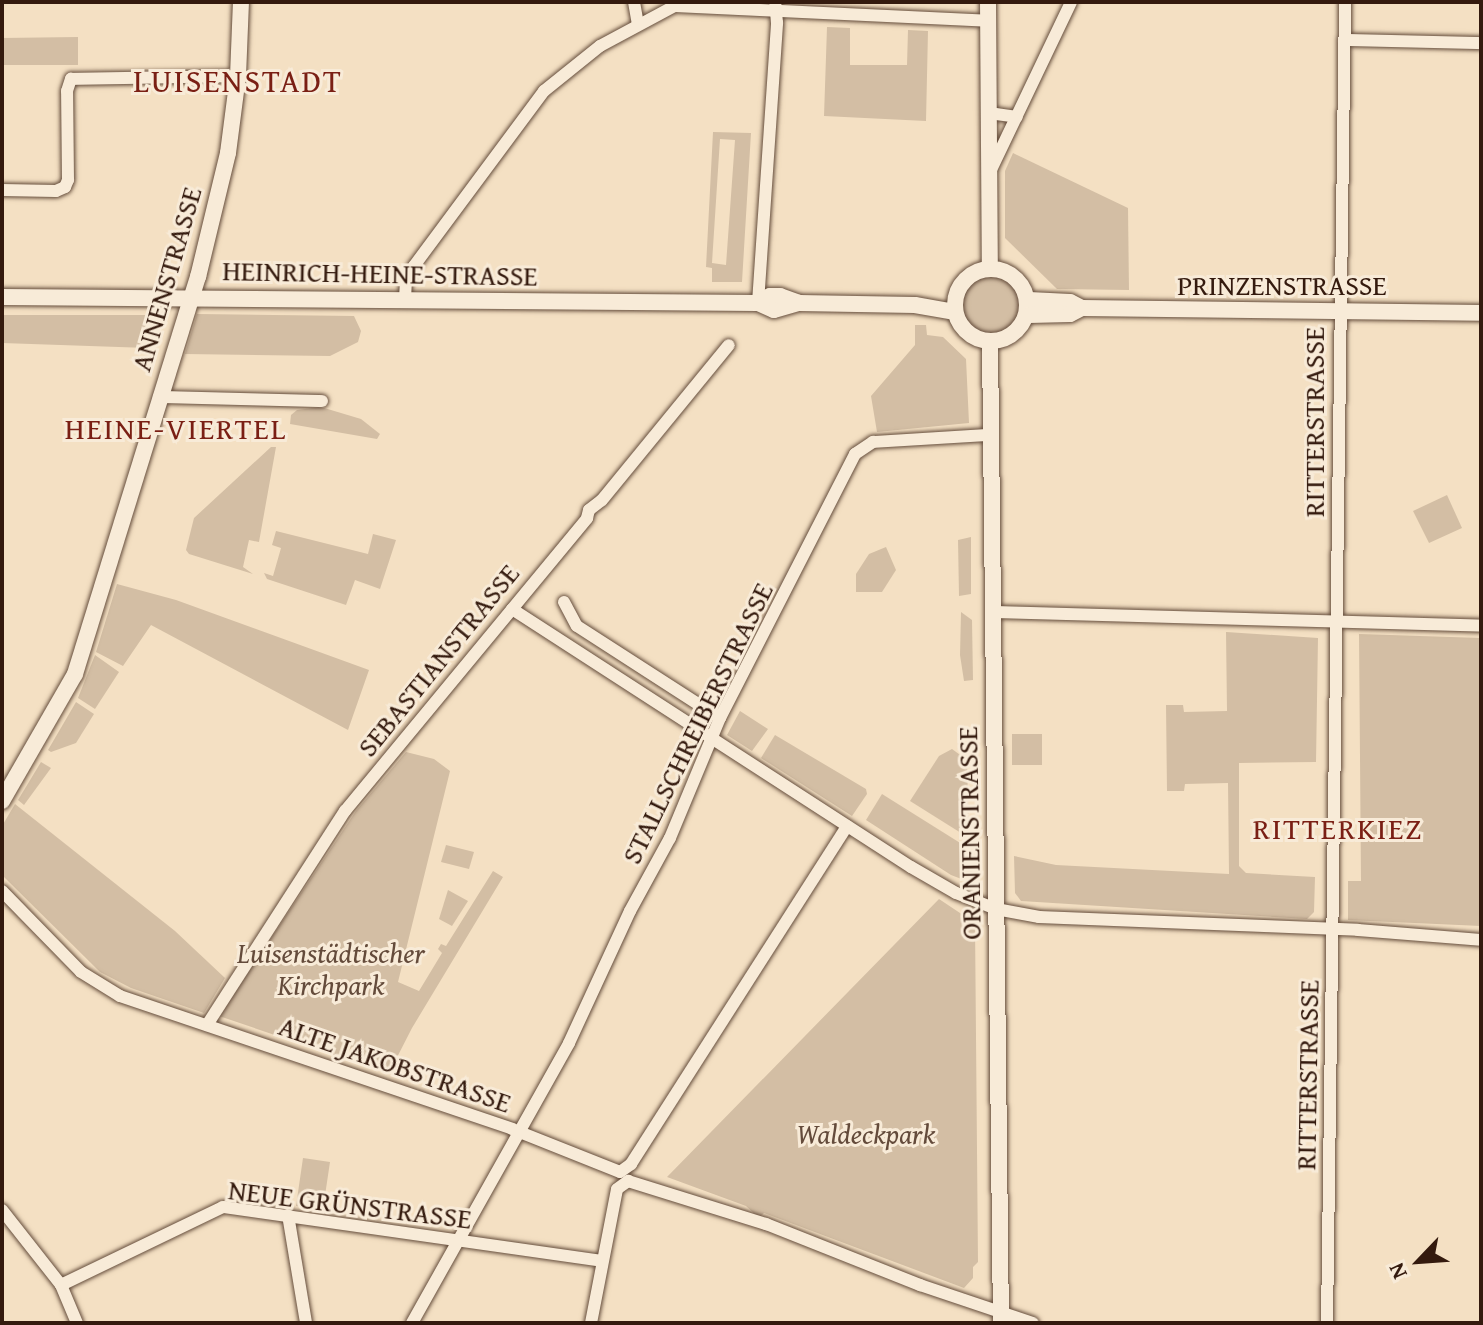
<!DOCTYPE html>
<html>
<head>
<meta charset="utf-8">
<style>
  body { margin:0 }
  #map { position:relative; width:1483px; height:1325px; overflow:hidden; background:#f4e0c3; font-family:"Gentium Book Plus",serif }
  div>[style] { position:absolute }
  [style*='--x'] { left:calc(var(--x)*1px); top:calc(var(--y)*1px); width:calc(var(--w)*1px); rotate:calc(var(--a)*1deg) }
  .green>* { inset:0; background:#d3bea4 }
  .round { border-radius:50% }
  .pier>* { inset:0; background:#f4e0c3 }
  .roads { filter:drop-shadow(0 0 2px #644c3b) drop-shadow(0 0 2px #644c3b) }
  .street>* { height:12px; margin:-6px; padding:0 6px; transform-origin:6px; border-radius:6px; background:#f8ebd8 }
  .secondary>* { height:16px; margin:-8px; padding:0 8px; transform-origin:8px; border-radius:8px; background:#f8ebd8 }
  .secondary>.ring { margin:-8px; padding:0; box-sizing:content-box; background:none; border:16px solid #f8ebd8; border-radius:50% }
  span { translate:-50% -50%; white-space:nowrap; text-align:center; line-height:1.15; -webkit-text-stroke:6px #f8ebd8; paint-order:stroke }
  .street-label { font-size:28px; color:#341a0e }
  .park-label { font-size:28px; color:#644b3b; font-style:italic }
  .neighbourhood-label { font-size:30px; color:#7a1f14; letter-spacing:2px }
  .quarter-label { font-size:32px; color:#7a1f14; letter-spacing:2px }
  .frame { position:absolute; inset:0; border:4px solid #341a0e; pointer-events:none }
  .north { position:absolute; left:1379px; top:1221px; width:80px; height:80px; -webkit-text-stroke:6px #f8ebd8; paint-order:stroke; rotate:245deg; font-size:22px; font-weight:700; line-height:32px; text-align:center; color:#341a0e }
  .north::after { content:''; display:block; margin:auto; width:28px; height:36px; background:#341a0e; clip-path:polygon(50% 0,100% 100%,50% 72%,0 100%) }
</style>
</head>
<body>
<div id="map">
  <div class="green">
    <div style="clip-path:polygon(827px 27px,850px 28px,850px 65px,907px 65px,908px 30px,928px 31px,926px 121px,824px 116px)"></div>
    <div style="clip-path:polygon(78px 37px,78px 65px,2px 65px,2px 38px)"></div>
    <div style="clip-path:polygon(evenodd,713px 132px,751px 133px,742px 282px,712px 282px,712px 268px,706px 267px,713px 132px,720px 139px,735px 140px,726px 265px,712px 263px,720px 139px)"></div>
    <div style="clip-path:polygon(1013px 153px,1128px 208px,1129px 290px,1057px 289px,1005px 238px,1005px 171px)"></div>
    <div class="round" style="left:961px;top:274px;width:62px;height:62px"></div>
    <div style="clip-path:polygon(197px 314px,354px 316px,361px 331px,358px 342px,330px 356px,185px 354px)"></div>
    <div style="clip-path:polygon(2px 315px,145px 315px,148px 348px,2px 343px)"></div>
    <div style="clip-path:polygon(915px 325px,926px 325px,927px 335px,943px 337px,966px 359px,969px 423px,877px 432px,871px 396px,915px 345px)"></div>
    <div style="clip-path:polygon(321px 407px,361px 419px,380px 434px,377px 439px,290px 424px,291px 415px,297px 410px)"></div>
    <div style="clip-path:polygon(271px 447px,276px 447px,259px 542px,249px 540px,243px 567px,253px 574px,189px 554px,186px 550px,194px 518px)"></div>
    <div style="clip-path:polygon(1447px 495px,1462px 528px,1429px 543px,1413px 511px)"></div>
    <div style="clip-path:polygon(276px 531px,368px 554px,373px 534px,396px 540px,380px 589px,355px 580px,346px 605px,267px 579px,264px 573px,273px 576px,281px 548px,272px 545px)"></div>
    <div style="clip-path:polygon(971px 537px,971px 594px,959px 596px,958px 540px)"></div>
    <div style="clip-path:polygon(886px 547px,896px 570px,882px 592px,856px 592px,856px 574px,869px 554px)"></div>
    <div style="clip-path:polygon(117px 584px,176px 600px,369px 670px,348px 730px,151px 625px,123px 666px,96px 652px)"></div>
    <div style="clip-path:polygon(961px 612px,972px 620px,973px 680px,964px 681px,960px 655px)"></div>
    <div style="clip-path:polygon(1226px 632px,1318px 638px,1316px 762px,1239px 763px,1239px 866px,1246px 873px,1315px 877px,1314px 912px,1307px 919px,1021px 901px,1015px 893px,1014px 856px,1056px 865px,1229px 874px,1228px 783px,1185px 784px,1184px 791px,1167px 791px,1166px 705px,1183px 705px,1184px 712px,1227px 711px)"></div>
    <div style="clip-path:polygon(1359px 634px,1481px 638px,1481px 926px,1348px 920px,1348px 881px,1361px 881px)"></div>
    <div style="clip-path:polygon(95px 655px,119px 672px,95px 709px,78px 698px)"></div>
    <div style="clip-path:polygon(76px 702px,94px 714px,76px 743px,51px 752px,48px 750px)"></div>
    <div style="clip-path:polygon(740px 711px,768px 729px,752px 751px,727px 735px)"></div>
    <div style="clip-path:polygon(1012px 734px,1042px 734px,1042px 765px,1012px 765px)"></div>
    <div style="clip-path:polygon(775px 735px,866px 789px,867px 794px,852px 816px,761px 758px)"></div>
    <div style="clip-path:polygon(952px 749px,967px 760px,969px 838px,910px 801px,939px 756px)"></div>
    <div style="clip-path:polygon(406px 752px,434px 759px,450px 771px,398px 982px,419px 991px,442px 953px,438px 949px,441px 944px,446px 946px,493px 871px,503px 877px,412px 1028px,389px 1073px,352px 1061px,357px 1048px,352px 1047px,342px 1058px,330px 1054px,329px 1040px,319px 1043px,316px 1049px,219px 1016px,356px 811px)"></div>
    <div style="clip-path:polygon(41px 762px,51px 768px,24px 805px,18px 800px)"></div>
    <div style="clip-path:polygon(882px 794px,973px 851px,972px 883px,951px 875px,866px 820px)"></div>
    <div style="clip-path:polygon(15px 804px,175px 931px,225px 978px,204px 1013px,131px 988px,100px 972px,2px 875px,2px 826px)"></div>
    <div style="clip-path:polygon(446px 845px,474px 852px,469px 869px,441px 862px)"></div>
    <div style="clip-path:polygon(448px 890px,468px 901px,452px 926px,439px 919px)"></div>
    <div style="clip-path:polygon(939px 899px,975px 923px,978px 1262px,973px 1267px,973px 1278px,964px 1288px,764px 1213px,759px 1218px,746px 1206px,667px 1177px)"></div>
    <div style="clip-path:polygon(303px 1158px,330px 1162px,323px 1209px,296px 1206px)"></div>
  </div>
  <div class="pier">
    <div style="clip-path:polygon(12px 1296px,22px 1308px,31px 1319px,25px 1323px,2px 1323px,2px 1302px)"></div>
  </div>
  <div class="roads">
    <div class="street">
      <div style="--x:634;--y:2;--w:22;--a:80"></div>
      <div style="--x:675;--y:6;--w:313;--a:2.7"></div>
      <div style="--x:1344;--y:40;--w:137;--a:1.3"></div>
      <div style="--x:989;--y:113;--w:28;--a:8"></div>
      <div style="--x:990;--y:172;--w:188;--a:-64.5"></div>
      <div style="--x:2;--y:190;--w:54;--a:1.1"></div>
      <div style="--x:56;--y:191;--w:10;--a:-24"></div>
      <div style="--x:65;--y:187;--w:8;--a:-67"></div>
      <div style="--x:68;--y:180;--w:89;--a:-90.6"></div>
      <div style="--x:67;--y:91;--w:13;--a:-72"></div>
      <div style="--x:71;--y:79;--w:167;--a:-1"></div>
      <div style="--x:405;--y:299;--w:17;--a:-87"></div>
      <div style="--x:406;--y:282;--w:18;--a:-63"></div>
      <div style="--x:414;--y:266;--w:218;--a:-53.4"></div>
      <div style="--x:544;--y:91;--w:72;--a:-38.8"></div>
      <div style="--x:600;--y:46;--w:93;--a:-28.2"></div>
      <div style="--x:758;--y:303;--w:281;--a:-86.1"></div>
      <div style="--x:777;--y:23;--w:21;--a:-95"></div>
      <div style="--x:159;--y:397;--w:163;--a:1.4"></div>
      <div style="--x:564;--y:602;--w:27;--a:62"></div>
      <div style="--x:577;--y:626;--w:170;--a:32.8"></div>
      <div style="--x:512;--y:609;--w:475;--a:32.9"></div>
      <div style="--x:911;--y:867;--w:52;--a:30"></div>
      <div style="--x:956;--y:893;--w:43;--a:21.8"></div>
      <div style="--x:996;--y:909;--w:44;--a:10.5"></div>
      <div style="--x:1039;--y:917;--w:319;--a:2.3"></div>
      <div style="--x:1358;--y:930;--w:123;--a:4.6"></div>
      <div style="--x:992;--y:612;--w:489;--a:1.6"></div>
      <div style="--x:2;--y:891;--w:113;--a:45.7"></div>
      <div style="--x:81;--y:972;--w:46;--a:31.6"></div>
      <div style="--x:120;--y:996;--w:414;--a:18.7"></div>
      <div style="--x:512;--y:1129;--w:116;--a:21.7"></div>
      <div style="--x:620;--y:1172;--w:14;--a:-36"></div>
      <div style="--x:631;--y:1164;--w:401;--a:-57.4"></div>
      <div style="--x:207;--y:1025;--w:255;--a:-57.2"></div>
      <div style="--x:345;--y:811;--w:380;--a:-50.4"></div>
      <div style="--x:587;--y:518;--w:8;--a:-76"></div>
      <div style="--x:589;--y:510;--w:16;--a:-38"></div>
      <div style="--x:602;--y:500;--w:200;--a:-50.7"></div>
      <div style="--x:2;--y:1210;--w:95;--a:51.8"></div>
      <div style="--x:61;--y:1285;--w:41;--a:67.2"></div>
      <div style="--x:288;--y:1215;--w:109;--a:80.5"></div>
      <div style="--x:61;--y:1285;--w:180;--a:-25.7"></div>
      <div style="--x:223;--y:1207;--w:382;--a:8.1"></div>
      <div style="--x:412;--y:1323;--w:321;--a:-60.7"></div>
      <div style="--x:569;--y:1043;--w:145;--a:-65.2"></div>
      <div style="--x:630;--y:911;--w:83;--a:-61.3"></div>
      <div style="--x:670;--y:838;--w:130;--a:-67.4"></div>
      <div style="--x:720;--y:718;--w:297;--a:-62.9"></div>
      <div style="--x:855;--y:454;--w:22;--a:-34"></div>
      <div style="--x:873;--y:442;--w:116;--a:-3.5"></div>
      <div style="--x:591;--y:1323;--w:136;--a:-79"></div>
      <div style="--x:617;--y:1189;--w:14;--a:-36"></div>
      <div style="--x:628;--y:1181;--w:145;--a:17.3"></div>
      <div style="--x:766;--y:1224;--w:166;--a:21.6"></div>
      <div style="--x:920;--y:1285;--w:119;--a:18.6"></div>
      <div style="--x:1327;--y:1323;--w:1321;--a:-89.22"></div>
    </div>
    <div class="secondary">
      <div style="--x:988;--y:2;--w:265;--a:89.6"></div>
      <div class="ring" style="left:955px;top:269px;width:56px;height:56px"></div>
      <div style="--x:2;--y:297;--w:756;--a:0.45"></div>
      <div style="--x:758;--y:303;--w:17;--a:24"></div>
      <div style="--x:774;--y:310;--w:26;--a:-16"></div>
      <div style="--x:799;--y:303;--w:116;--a:1"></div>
      <div style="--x:915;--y:305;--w:41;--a:9.9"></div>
      <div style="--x:1029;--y:300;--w:41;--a:2.8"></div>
      <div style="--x:1070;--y:302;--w:13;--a:27"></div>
      <div style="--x:1082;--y:308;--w:399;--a:0.7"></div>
      <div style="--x:758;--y:303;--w:14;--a:-30"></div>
      <div style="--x:770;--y:296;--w:10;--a:0"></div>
      <div style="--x:780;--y:296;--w:20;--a:20"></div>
      <div style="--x:1029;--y:315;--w:41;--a:-1.4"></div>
      <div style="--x:1070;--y:314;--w:13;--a:-27"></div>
      <div style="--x:990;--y:342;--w:981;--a:89.36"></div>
      <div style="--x:2;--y:801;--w:146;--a:-60.1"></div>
      <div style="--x:75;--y:674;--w:416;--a:-72.8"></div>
      <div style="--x:198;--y:277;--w:128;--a:-76.4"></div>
      <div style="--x:228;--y:153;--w:78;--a:-82.6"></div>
      <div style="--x:238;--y:76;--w:74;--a:-87.7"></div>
    </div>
  </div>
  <div class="street-label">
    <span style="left:380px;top:273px;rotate:1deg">HEINRICH-HEINE-STRASSE</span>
    <span style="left:166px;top:279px;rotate:-74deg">ANNENSTRASSE</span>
    <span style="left:1282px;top:285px">PRINZENSTRASSE</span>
    <span style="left:1314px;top:422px;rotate:-90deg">RITTERSTRASSE</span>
    <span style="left:438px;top:660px;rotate:-51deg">SEBASTIANSTRASSE</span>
    <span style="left:697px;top:723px;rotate:-64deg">STALLSCHREIBERSTRASSE</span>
    <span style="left:969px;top:833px;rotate:-91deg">ORANIENSTRASSE</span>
    <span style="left:395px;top:1064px;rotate:19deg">ALTE JAKOBSTRASSE</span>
    <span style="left:1307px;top:1075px;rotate:-89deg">RITTERSTRASSE</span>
    <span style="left:350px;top:1204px;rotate:7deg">NEUE GRÜNSTRASSE</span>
  </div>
  <div class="park-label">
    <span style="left:331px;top:969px">Luisenstädtischer<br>Kirchpark</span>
    <span style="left:866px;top:1134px">Waldeckpark</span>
  </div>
  <div class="neighbourhood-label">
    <span style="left:176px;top:428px">HEINE-VIERTEL</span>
    <span style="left:1338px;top:828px">RITTERKIEZ</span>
  </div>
  <div class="quarter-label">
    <span style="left:238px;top:81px">LUISENSTADT</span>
  </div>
  <div class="frame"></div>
  <div class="north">N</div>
</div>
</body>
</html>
